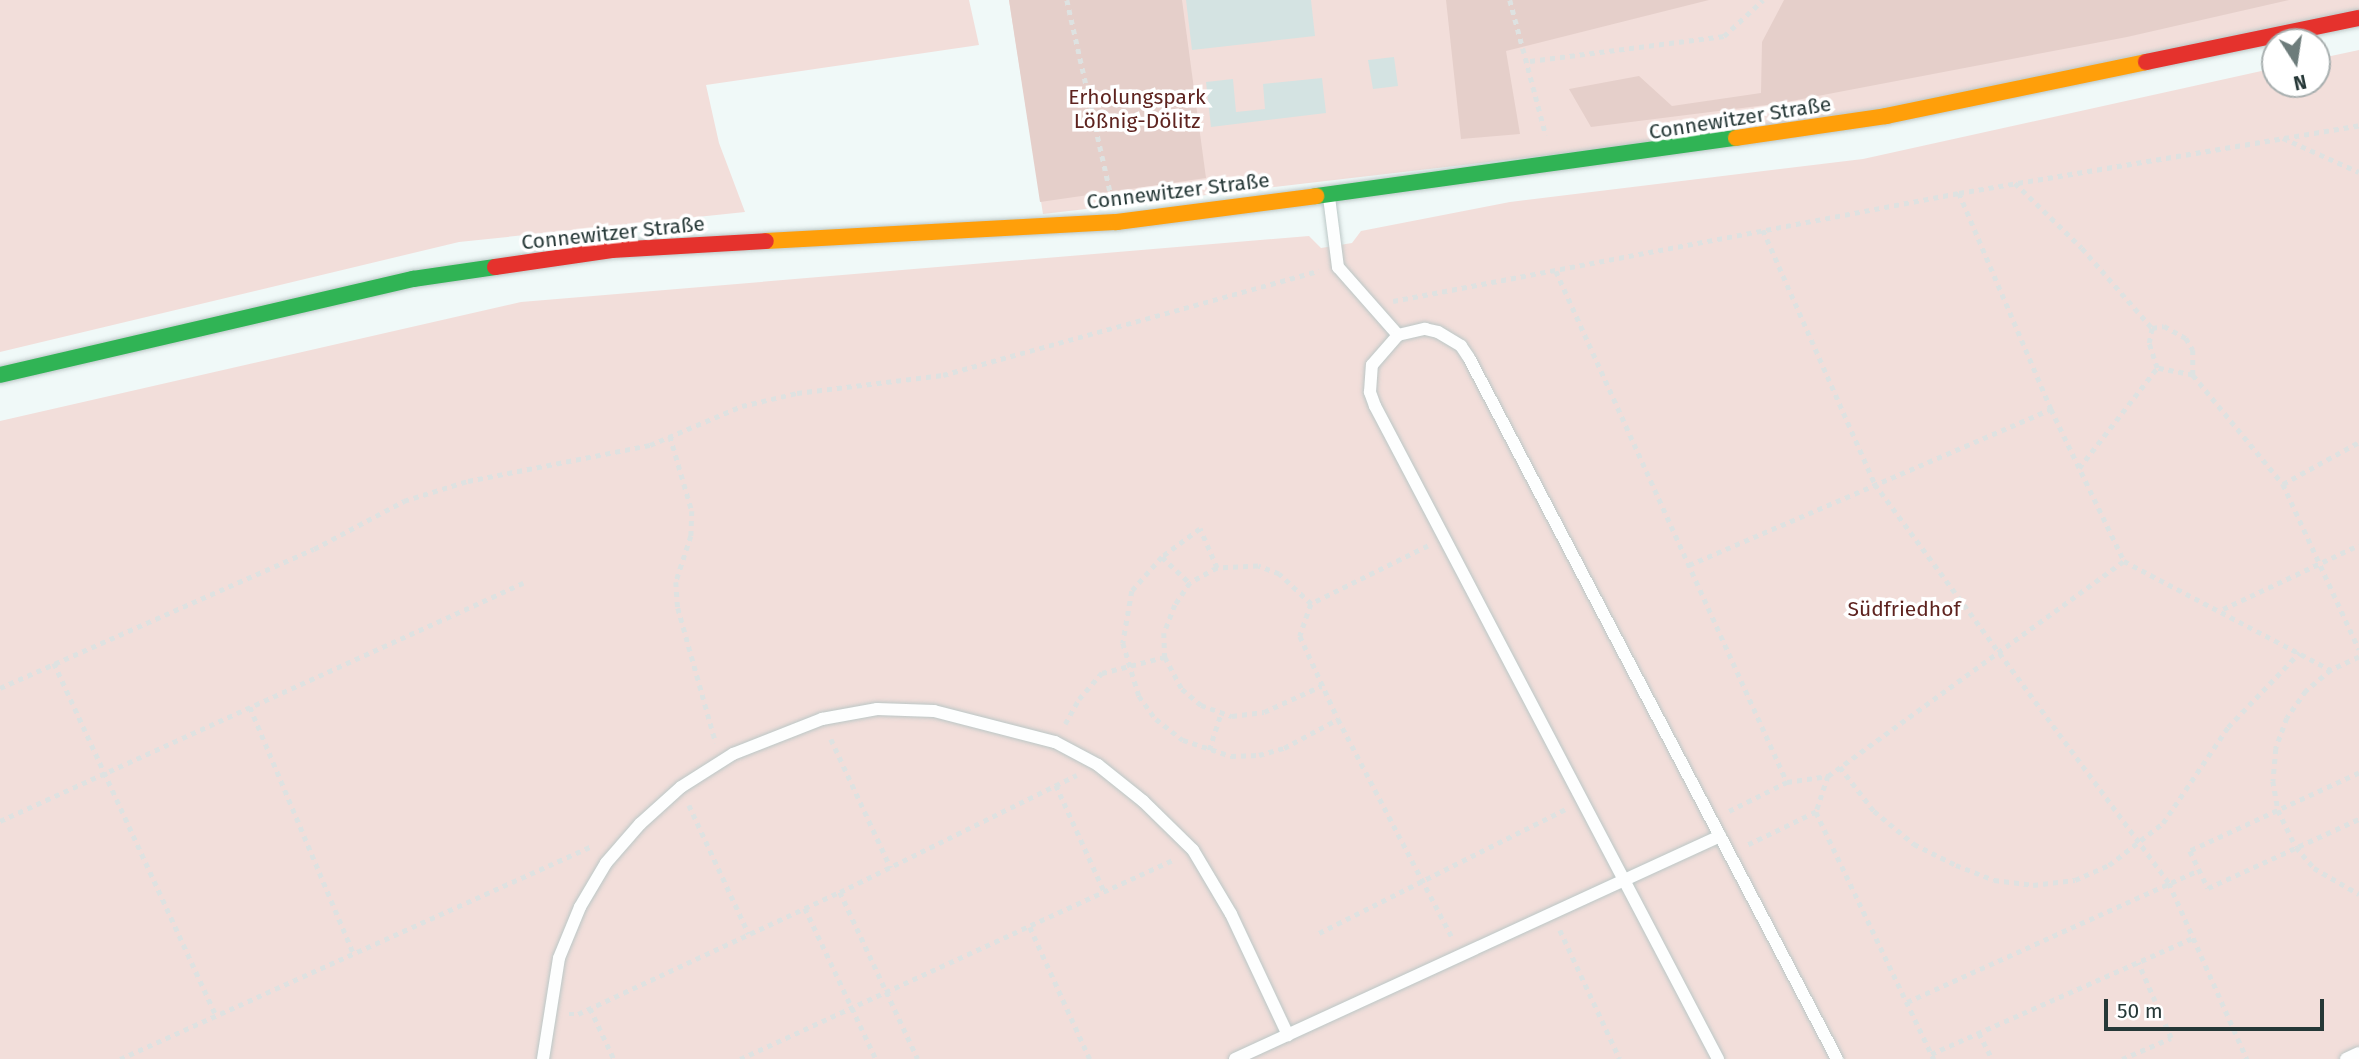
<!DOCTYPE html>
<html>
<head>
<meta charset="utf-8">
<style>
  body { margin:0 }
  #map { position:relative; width:2359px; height:1059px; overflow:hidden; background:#f0f9f8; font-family:"Fira Sans",sans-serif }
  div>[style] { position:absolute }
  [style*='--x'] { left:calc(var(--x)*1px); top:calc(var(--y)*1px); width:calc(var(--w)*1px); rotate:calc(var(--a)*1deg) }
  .green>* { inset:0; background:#f2deda }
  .forest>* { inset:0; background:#e5cfca }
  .building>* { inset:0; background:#d4e3e2 }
  .path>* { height:4.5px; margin-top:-2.25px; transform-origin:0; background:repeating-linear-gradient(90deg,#dee2e1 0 5px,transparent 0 10px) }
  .roads { filter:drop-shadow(0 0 2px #bbc7c6) drop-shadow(0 0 2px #bbc7c6) }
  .lane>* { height:12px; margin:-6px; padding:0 6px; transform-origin:6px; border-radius:6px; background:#fdfefe }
  .fast>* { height:16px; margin:-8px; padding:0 8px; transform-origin:8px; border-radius:8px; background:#30b455 }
  .slow>* { height:16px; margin:-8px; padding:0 8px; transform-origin:8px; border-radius:8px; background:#ff9f0a }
  .jam>* { height:16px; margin:-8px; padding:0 8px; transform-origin:8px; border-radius:8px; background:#e5322d }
  span { translate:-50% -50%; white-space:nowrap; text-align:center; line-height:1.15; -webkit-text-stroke:7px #fff; paint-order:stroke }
  .park-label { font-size:21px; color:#5e231f }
  .street-label { font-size:21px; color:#263837 }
  .north { position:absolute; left:2261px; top:28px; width:70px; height:70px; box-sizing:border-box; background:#fff; border:2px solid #a8afaf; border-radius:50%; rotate:168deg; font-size:19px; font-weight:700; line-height:28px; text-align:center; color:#263837 }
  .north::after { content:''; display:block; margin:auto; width:24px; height:32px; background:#6d7c7b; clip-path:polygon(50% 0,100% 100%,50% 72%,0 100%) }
  .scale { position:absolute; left:2104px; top:999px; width:220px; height:32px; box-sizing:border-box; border:4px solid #263837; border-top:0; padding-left:9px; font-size:21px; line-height:24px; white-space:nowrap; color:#263837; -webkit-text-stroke:5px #fff; paint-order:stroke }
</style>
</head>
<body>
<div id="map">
  <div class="green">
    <div style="clip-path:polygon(0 0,969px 0,979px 45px,706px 85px,719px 143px,745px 212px,459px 242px,0 352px)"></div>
    <div style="clip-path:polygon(1009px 0,2359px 0,2359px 17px,1886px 116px,1043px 214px)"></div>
    <div style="clip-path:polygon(2359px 50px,2359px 1059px,0 1059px,0 421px,521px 302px,1309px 236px,1321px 248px,1352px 243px,1361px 231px,1510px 202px,1863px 159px,2275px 68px,2275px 84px,2317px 84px,2317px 59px)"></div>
  </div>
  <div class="forest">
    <div style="clip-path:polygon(1009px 0,1182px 0,1206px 178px,1040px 202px)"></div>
    <div style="clip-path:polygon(1446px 0,1709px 0,1506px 51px,1520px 134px,1461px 139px)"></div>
    <div style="clip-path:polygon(1784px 0,2289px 0,2127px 37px,1781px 103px,1591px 127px,1569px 89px,1639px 76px,1672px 106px,1761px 93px,1762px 42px)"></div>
  </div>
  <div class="building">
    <div style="clip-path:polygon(1186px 0,1311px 0,1315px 36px,1192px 50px)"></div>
    <div style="clip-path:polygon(1394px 57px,1398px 86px,1373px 89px,1368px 60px)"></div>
    <div style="clip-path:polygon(1322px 78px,1326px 113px,1211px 127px,1206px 82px,1233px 79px,1236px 112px,1265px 109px,1263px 84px)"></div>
  </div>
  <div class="path">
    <div style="--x:1067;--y:0;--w:196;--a:77.3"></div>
    <div style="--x:1510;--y:0;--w:140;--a:75.1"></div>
    <div style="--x:1530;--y:61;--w:196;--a:-7.3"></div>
    <div style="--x:1724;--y:36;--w:53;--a:-42.7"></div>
    <div style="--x:2283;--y:138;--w:83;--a:24.1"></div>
    <div style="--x:2015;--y:183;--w:93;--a:44.1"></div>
    <div style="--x:2082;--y:248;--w:106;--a:48.8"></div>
    <div style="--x:1959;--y:193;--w:235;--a:66.9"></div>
    <div style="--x:2051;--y:409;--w:169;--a:64.3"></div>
    <div style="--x:2124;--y:561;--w:234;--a:27.8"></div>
    <div style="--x:1763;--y:230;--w:278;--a:66.2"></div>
    <div style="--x:1875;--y:484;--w:496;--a:53.6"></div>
    <div style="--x:2169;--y:883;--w:193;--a:66.1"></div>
    <div style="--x:1556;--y:271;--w:561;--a:65.67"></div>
    <div style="--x:1393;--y:301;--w:576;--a:-10.8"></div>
    <div style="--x:1959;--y:193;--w:406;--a:-9.6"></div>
    <div style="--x:2164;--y:326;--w:25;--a:29"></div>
    <div style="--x:2186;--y:338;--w:14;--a:60"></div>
    <div style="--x:2193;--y:350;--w:25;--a:90"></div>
    <div style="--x:2193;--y:375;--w:37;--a:-169"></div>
    <div style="--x:2157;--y:368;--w:26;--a:-108"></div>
    <div style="--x:2149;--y:343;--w:15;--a:-79"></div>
    <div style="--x:2152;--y:328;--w:12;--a:-9"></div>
    <div style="--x:2193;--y:375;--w:141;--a:50.5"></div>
    <div style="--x:2283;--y:484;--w:182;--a:65.3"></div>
    <div style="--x:670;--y:436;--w:78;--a:73.7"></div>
    <div style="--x:692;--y:511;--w:25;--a:92"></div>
    <div style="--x:691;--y:536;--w:48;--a:108.1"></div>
    <div style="--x:676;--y:582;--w:26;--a:86"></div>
    <div style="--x:678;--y:608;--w:140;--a:74.3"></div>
    <div style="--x:2079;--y:468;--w:127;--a:-52"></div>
    <div style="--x:2283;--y:484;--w:87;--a:-28.9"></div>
    <div style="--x:1428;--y:546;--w:131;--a:153.6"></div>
    <div style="--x:1311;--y:604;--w:34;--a:109"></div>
    <div style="--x:1300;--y:636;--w:91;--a:65.4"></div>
    <div style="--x:1338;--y:719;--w:246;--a:62.4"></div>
    <div style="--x:1162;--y:557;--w:38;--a:43"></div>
    <div style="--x:1689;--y:565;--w:394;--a:-23.3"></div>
    <div style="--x:1217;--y:568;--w:43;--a:-113.6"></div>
    <div style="--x:1200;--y:529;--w:47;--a:143.6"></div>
    <div style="--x:1162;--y:557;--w:45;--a:131.4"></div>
    <div style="--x:1132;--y:591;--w:53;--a:99.8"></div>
    <div style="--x:1123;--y:643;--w:55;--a:73.2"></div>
    <div style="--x:1139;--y:696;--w:29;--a:54"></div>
    <div style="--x:1156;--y:719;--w:34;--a:38"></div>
    <div style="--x:1183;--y:740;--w:51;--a:18.4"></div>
    <div style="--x:1231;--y:756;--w:28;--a:-2"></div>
    <div style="--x:1259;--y:755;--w:26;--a:-16"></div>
    <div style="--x:1284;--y:748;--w:61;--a:-28.2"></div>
    <div style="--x:1311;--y:604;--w:44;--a:-136.8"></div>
    <div style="--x:1279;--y:574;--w:22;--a:-159"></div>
    <div style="--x:1258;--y:566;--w:41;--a:177.2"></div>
    <div style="--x:1217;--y:568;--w:31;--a:151"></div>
    <div style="--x:1190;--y:583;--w:27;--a:124"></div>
    <div style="--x:1175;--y:605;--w:30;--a:111"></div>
    <div style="--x:1164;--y:633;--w:24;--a:88"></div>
    <div style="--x:1165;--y:657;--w:36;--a:62"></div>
    <div style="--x:1182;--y:689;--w:25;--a:40"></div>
    <div style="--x:1201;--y:705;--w:33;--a:20"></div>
    <div style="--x:1232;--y:716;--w:32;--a:-7"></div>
    <div style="--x:1264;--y:712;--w:63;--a:-24.5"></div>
    <div style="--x:2223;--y:609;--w:150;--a:-25.2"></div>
    <div style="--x:2359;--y:657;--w:31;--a:155"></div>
    <div style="--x:2331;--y:670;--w:33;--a:140"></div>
    <div style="--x:2306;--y:691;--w:33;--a:125"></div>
    <div style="--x:2287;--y:718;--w:33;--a:110"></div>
    <div style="--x:2276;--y:749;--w:32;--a:95"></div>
    <div style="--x:2273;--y:781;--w:29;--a:80"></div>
    <div style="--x:2278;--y:810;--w:41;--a:64.1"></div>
    <div style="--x:2296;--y:847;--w:28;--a:49"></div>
    <div style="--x:2314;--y:868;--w:52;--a:30"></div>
    <div style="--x:54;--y:663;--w:388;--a:65.3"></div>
    <div style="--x:0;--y:688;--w:343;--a:-23.9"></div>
    <div style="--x:314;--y:549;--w:102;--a:-28.1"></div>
    <div style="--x:404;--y:501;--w:67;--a:-17.4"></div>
    <div style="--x:468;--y:481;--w:186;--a:-11.2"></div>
    <div style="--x:650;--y:445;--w:100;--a:-23"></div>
    <div style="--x:742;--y:406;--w:57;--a:-13.3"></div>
    <div style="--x:797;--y:393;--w:147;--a:-7"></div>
    <div style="--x:943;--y:375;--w:390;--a:-15.5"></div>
    <div style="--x:250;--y:707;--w:268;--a:67.2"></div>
    <div style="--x:1065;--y:724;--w:29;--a:-61"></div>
    <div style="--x:1079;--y:699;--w:35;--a:-49"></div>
    <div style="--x:1102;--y:673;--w:65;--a:-14.3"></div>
    <div style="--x:831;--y:739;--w:142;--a:65.1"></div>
    <div style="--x:1209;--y:750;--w:39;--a:-72"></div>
    <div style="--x:1840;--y:767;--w:56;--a:52.3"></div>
    <div style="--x:1874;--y:811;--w:52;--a:39.5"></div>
    <div style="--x:1914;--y:844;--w:47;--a:26.6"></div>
    <div style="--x:1956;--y:865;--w:41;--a:21.5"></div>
    <div style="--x:1994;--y:880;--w:39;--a:7"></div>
    <div style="--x:2033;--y:885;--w:42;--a:-6.8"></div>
    <div style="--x:2075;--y:880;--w:37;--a:-24"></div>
    <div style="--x:2109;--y:865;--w:68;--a:-37.9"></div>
    <div style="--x:2163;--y:823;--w:116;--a:-55.9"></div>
    <div style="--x:2228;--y:727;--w:103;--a:-46.2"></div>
    <div style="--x:2359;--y:773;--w:186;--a:155.2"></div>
    <div style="--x:2190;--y:851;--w:41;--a:64.1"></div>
    <div style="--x:2208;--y:888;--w:166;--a:-24.6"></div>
    <div style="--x:1828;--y:776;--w:366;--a:-36"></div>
    <div style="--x:1056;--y:785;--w:116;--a:65.6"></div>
    <div style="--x:689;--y:805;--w:142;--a:65.1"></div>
    <div style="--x:1729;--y:811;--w:65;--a:-26.6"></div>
    <div style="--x:1787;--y:782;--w:41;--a:-8.3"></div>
    <div style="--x:1828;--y:776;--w:38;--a:108"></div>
    <div style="--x:1816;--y:812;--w:78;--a:154.1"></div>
    <div style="--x:1816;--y:812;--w:274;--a:64.5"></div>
    <div style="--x:0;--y:821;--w:575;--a:-24.47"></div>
    <div style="--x:840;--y:892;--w:184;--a:65"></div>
    <div style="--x:805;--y:908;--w:167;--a:64.8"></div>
    <div style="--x:1030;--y:927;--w:145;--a:65.6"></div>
    <div style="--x:1560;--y:930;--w:142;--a:65.1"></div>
    <div style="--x:1319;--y:933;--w:276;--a:-26.7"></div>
    <div style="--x:1907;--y:1002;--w:320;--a:-24.3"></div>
    <div style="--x:590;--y:1008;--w:56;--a:64.8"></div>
    <div style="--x:569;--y:1014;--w:9;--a:0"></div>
    <div style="--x:578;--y:1014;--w:289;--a:-25"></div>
    <div style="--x:840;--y:892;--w:264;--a:-26.3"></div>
    <div style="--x:1979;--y:1033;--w:29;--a:63"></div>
    <div style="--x:1931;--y:1054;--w:289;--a:-23.9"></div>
    <div style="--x:120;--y:1059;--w:518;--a:-24.29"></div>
    <div style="--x:740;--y:1059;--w:477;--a:-24.7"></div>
    <div style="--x:2122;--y:1059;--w:53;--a:-23.2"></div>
    <div style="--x:2171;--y:1038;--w:82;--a:-113.7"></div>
  </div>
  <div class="roads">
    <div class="lane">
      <div style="--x:1329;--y:197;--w:71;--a:82.7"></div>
      <div style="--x:1338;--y:267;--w:91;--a:48.6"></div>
      <div style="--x:543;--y:1059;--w:102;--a:-81"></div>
      <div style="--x:559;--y:958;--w:55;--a:-67.6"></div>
      <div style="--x:580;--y:907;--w:51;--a:-59.4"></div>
      <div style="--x:606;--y:863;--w:52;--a:-48.9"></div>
      <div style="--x:640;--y:824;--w:55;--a:-42.1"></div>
      <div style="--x:681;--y:787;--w:62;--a:-32.4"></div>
      <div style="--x:733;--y:754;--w:96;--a:-21.5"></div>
      <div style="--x:822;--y:719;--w:56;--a:-10.3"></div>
      <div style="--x:877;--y:709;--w:57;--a:2"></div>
      <div style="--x:934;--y:711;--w:125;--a:14.4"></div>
      <div style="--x:1055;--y:742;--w:49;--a:28.1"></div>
      <div style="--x:1098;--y:765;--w:58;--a:38.7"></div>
      <div style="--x:1143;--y:801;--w:70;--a:44.4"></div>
      <div style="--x:1193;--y:850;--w:74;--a:59.3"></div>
      <div style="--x:1231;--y:914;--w:134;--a:64.8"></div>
      <div style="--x:1235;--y:1059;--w:534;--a:-24.69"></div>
      <div style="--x:1718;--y:1059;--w:738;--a:-117.71"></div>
      <div style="--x:1375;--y:406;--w:15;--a:-110"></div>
      <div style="--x:1370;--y:392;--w:27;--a:-86"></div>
      <div style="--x:1372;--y:365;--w:40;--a:-49"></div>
      <div style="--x:1398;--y:335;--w:28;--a:-13"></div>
      <div style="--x:1425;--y:329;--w:13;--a:13"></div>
      <div style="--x:1438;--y:332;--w:27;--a:31"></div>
      <div style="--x:1461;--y:346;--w:14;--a:56"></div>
      <div style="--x:1469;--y:358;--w:792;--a:62.3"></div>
      <div style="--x:2346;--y:1059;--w:14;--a:-25"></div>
    </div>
    <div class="fast">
      <div style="--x:1316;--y:196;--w:424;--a:-7.9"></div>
      <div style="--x:0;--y:375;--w:424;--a:-13.1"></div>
      <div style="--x:413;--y:279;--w:83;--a:-8.3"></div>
    </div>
    <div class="slow">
      <div style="--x:1736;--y:138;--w:152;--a:-8.3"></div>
      <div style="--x:1886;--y:116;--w:266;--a:-11.7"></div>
      <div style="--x:766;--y:241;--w:352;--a:-3.1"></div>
      <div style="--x:1117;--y:222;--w:201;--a:-7.4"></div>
    </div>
    <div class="jam">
      <div style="--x:2146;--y:62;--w:217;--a:-11.7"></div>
      <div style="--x:495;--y:267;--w:118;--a:-8.3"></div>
      <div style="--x:612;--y:250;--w:154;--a:-3.3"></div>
    </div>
  </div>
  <div class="park-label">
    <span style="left:1137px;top:109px">Erholungspark<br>Lößnig-Dölitz</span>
    <span style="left:1904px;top:609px">Südfriedhof</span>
  </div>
  <div class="street-label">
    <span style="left:1740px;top:118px;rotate:-9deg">Connewitzer Straße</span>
    <span style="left:1178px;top:191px;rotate:-7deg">Connewitzer Straße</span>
    <span style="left:613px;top:233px;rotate:-6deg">Connewitzer Straße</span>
  </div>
  <div class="north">N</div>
  <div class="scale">50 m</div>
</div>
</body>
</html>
